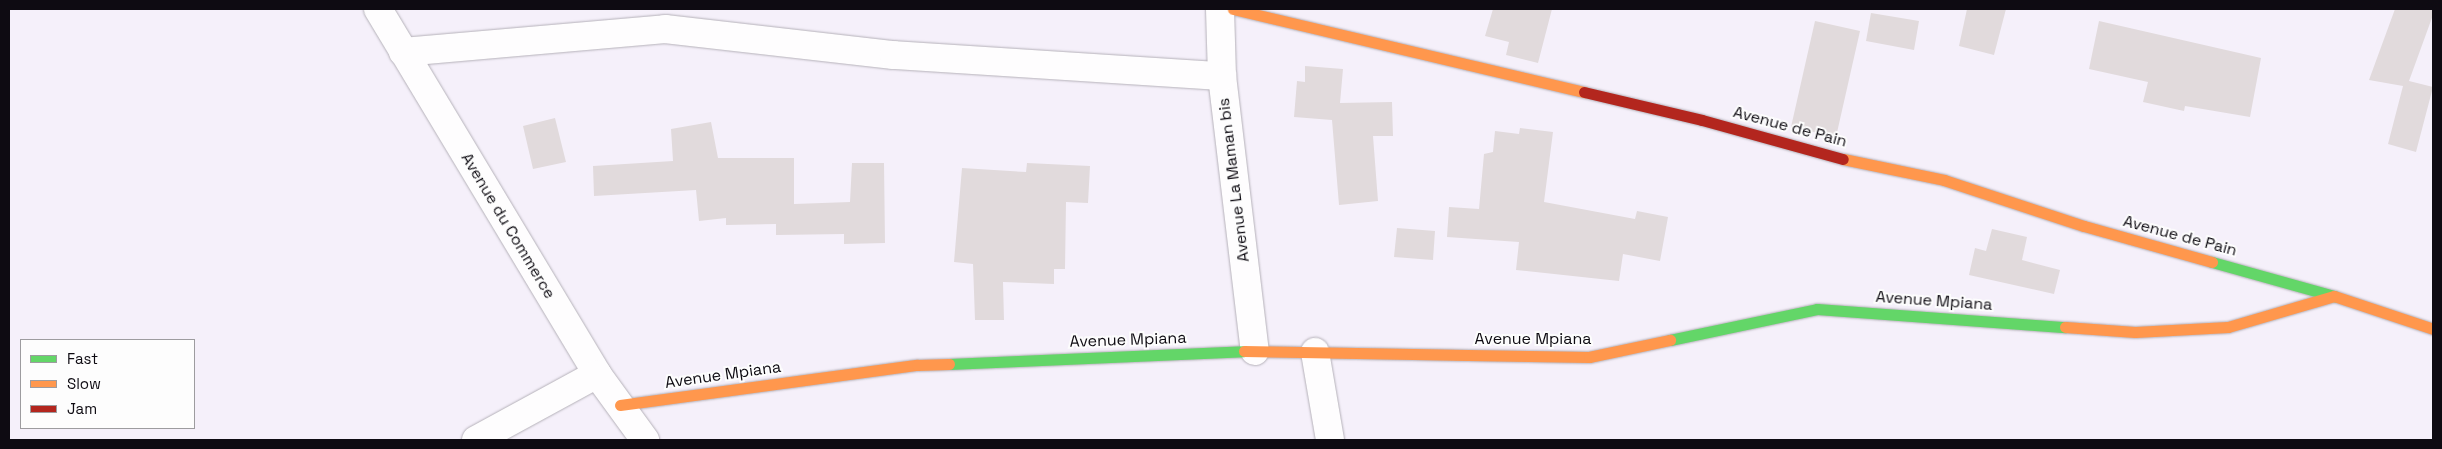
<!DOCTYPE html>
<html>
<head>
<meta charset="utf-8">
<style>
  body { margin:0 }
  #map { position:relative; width:2442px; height:449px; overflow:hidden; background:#f5f0fa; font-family:"Space Grotesk",sans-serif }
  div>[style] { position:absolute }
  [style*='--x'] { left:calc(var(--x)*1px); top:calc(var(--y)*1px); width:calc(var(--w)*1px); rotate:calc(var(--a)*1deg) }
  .building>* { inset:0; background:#e1dadc }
  .roads { filter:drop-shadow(0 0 1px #b5b1b9) drop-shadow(0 0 1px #b5b1b9) }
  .street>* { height:28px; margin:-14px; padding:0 14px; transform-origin:14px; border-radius:14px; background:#fefdfe }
  .fast>* { height:11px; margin:-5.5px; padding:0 5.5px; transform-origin:5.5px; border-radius:5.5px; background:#63d668 }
  .slow>* { height:11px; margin:-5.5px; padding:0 5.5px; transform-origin:5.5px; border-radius:5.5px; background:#ff974d }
  .jam>* { height:11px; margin:-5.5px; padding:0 5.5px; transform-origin:5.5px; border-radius:5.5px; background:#b3261e }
  span { translate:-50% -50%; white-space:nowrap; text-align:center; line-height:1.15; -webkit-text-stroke:4px #fdfdfd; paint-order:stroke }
  .street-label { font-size:16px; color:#0e0b12 }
  .frame { position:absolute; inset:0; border:10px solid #0e0b12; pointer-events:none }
  .legend { position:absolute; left:20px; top:339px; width:175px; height:90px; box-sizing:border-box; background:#fdfdfd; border:1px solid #9d9c9f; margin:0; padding:6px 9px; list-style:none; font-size:15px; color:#0e0b12 }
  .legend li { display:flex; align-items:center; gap:10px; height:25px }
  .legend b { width:25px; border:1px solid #9d9c9f }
</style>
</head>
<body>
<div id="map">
  <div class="building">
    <div style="clip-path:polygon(1493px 9px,1552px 9px,1538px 63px,1506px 55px,1509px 42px,1485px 36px)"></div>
    <div style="clip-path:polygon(1967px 9px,2006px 9px,1994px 55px,1959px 46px)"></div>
    <div style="clip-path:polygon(2395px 9px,2433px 9px,2433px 15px,2409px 81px,2433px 87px,2416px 152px,2388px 144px,2403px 86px,2369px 80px)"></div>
    <div style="clip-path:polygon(1871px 13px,1919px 21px,1914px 50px,1866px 41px)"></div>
    <div style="clip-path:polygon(1815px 21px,1860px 31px,1836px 137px,1791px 127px)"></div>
    <div style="clip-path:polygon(2099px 21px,2261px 58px,2250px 117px,2185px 106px,2184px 111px,2143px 102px,2148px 82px,2089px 69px)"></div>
    <div style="clip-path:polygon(1305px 66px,1343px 69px,1340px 103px,1392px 102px,1393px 136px,1373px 136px,1378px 201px,1339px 205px,1332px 120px,1294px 117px,1297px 81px,1305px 82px)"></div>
    <div style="clip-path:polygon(555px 118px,566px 162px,533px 169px,523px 126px)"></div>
    <div style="clip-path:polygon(711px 122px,718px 158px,794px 158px,794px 204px,850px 202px,852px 163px,884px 163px,885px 243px,844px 244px,844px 234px,776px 235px,776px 224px,726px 225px,726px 218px,699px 221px,696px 190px,594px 196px,593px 166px,673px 161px,671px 129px)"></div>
    <div style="clip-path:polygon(1520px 128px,1553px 132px,1544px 202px,1635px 219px,1637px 211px,1668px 217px,1660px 261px,1623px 254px,1619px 281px,1516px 270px,1519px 242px,1447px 237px,1449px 207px,1479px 209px,1484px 154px,1493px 152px,1495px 131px,1519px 134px)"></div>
    <div style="clip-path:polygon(1027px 163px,1090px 166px,1088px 203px,1066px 202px,1065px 269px,1054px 269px,1054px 284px,1003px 282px,1004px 320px,975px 320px,973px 264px,954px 262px,962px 168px,1026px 172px)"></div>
    <div style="clip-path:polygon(1397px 228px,1435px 231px,1433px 260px,1394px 257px)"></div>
    <div style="clip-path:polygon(1992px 229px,2027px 237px,2022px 260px,2060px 270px,2054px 294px,1969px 275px,1975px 248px,1986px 251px)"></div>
  </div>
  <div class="roads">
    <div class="street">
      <div style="--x:378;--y:9;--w:426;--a:59"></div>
      <div style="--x:597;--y:374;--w:82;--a:54"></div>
      <div style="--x:1220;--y:9;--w:67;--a:88.3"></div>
      <div style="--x:1222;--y:76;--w:277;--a:83.2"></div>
      <div style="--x:403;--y:52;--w:263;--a:-5"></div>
      <div style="--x:665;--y:29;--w:230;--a:6.5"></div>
      <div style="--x:894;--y:55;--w:329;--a:3.7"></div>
      <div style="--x:1315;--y:352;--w:89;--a:80.3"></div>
      <div style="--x:476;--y:440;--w:138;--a:-28.6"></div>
    </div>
    <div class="fast">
      <div style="--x:2212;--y:262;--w:127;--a:15.6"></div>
      <div style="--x:1670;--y:340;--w:150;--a:-11.9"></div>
      <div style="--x:1817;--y:309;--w:249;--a:4.2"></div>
      <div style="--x:949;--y:364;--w:295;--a:-2.5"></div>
    </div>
    <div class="slow">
      <div style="--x:1233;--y:9;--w:361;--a:13.3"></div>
      <div style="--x:1843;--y:159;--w:103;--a:11.7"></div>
      <div style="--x:1944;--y:180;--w:147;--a:18.2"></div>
      <div style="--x:2084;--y:226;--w:133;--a:15.7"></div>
      <div style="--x:2065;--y:327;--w:70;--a:4.1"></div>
      <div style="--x:2135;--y:332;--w:93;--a:-3.1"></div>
      <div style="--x:2228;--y:327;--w:110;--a:-16.3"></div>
      <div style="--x:2334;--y:296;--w:104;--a:18.4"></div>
      <div style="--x:1244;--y:351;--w:345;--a:1"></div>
      <div style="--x:1589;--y:357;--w:83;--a:-11.9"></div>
      <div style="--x:620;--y:405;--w:300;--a:-7.7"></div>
      <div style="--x:917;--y:365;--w:32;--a:-2"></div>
    </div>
    <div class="jam">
      <div style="--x:1584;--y:92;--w:121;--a:13.3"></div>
      <div style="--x:1702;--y:120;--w:146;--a:15.5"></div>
    </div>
  </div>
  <div class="street-label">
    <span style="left:1790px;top:127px;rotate:15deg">Avenue de Pain</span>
    <span style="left:1234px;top:180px;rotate:-97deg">Avenue La Maman bis</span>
    <span style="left:508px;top:226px;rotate:59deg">Avenue du Commerce</span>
    <span style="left:2180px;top:236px;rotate:15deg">Avenue de Pain</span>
    <span style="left:1934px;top:301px;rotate:4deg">Avenue Mpiana</span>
    <span style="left:1533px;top:339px">Avenue Mpiana</span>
    <span style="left:1128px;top:340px;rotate:-2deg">Avenue Mpiana</span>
    <span style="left:723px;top:375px;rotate:-8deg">Avenue Mpiana</span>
  </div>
  <div class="frame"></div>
  <ul class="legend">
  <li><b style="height:6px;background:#63d668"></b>Fast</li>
  <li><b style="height:6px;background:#ff974d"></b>Slow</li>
  <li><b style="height:6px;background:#b3261e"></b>Jam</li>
  </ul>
</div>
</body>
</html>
